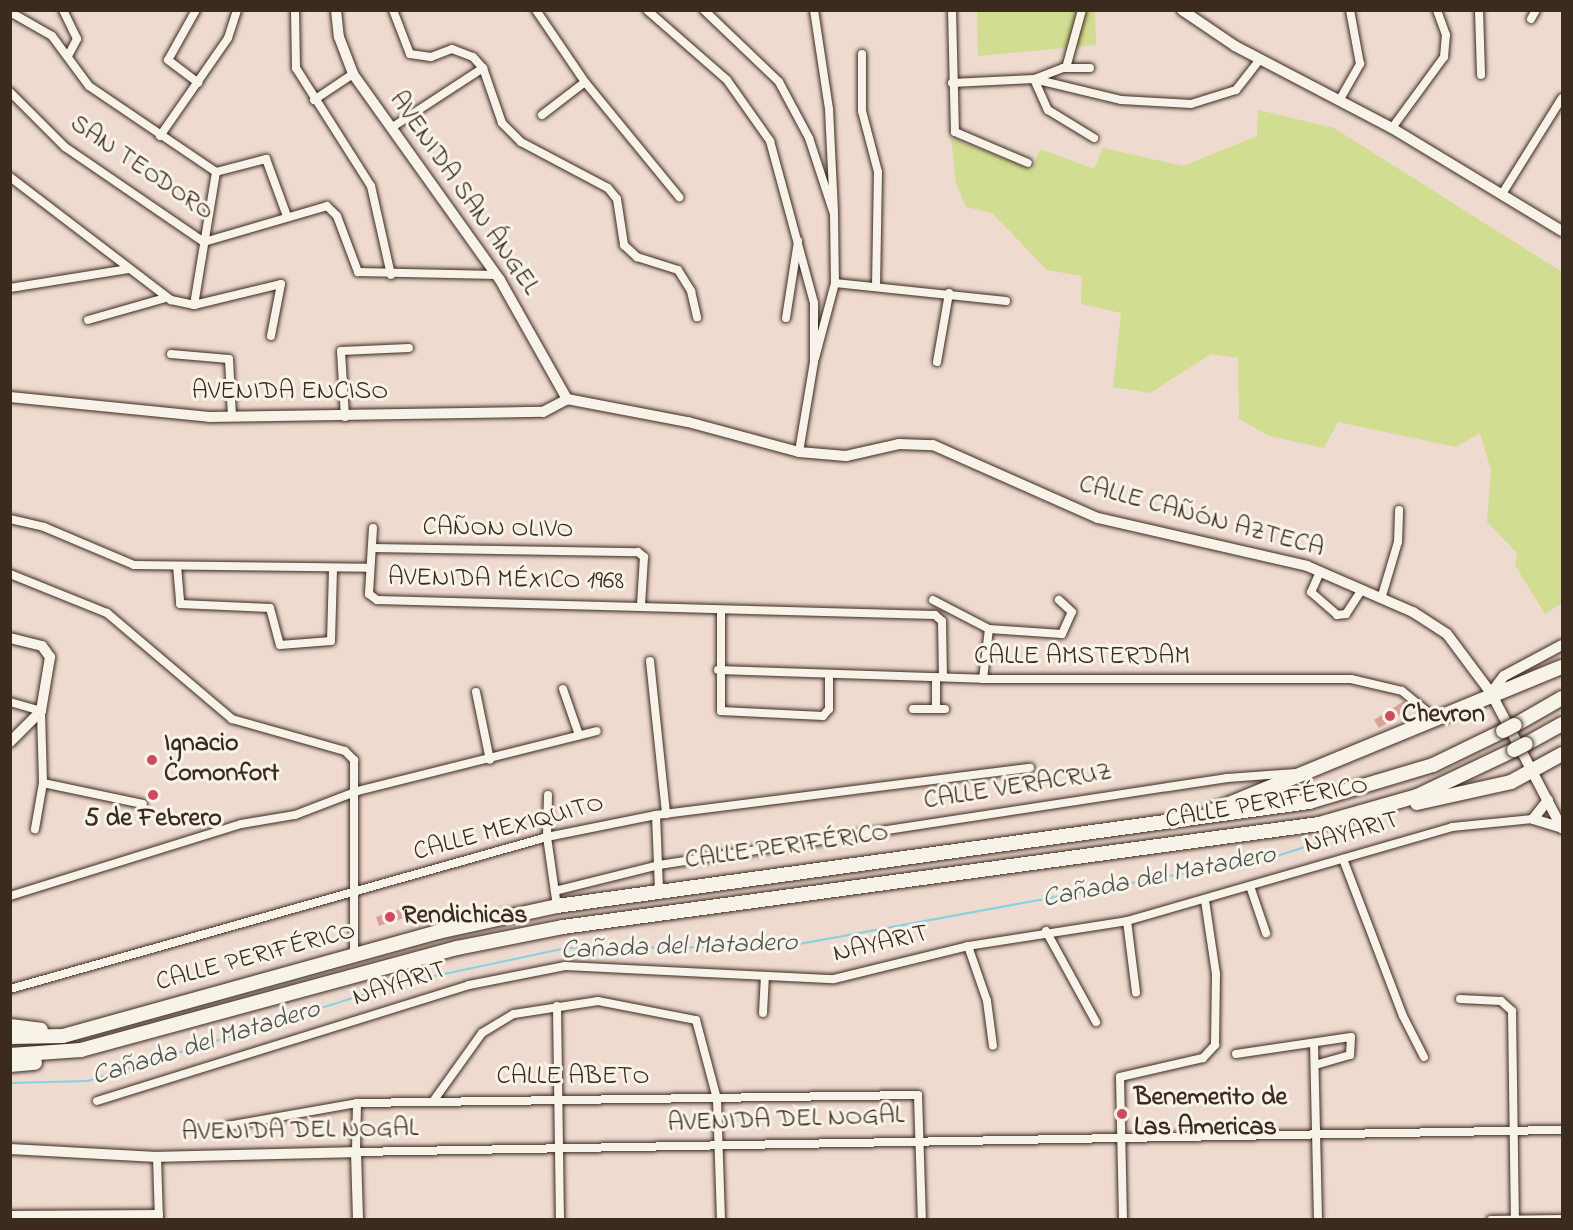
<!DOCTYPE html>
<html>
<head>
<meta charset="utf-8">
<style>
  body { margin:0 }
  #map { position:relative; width:1573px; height:1230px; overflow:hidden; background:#efdad0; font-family:"Indie Flower",sans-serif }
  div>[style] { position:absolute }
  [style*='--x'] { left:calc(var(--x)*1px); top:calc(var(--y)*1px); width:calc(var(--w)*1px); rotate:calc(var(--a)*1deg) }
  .green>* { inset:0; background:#d1dd90 }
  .stream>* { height:2px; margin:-1px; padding:0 1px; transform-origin:1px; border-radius:1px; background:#83d2e0 }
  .building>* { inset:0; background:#dba198 }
  .roads { filter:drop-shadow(0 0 2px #3b2a1e) drop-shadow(0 0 2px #3b2a1e) }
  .street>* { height:8px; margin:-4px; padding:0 4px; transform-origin:4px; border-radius:4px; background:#f7f3e8 }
  .secondary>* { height:10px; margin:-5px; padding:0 5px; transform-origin:5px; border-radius:5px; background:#f7f3e8 }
  .highway>* { height:14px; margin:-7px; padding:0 7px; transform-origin:7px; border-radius:7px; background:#f7f3e8 }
  .bridges { filter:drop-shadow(0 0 2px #3b2a1e) drop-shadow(0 0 2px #3b2a1e) }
  .highway-bridge>* { height:14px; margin:-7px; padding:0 7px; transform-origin:7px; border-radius:7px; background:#f7f3e8 }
  .dots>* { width:16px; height:16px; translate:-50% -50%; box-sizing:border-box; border:3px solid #f7f3e8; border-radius:50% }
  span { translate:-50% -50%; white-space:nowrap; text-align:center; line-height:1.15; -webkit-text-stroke:6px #f7f3e8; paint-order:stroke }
  .street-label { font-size:26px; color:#3b2a1e }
  .poi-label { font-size:26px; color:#3b2a1e; font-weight:700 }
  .left { translate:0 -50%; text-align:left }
  .water-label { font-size:27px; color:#4d544e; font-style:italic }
  .frame { position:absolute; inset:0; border:12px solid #3b2a1e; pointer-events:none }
</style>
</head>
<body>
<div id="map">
  <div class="green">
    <div style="clip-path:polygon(977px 11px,1095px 11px,1096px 45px,978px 56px)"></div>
    <div style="clip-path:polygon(1258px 110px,1334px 128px,1562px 272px,1562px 603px,1545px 614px,1515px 565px,1517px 553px,1487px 522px,1491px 470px,1480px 433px,1456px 447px,1338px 422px,1324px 448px,1269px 436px,1239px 419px,1238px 358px,1211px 354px,1150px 393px,1113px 387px,1121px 313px,1081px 304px,1082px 276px,1047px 270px,992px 213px,966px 207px,956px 183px,951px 138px,1032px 170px,1040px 149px,1094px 169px,1103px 148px,1183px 166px,1257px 136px)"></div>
  </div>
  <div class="stream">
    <div style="--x:10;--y:1083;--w:78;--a:-1.5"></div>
    <div style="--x:88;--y:1081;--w:324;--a:-17.4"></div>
    <div style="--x:397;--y:984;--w:174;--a:-12"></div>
    <div style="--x:567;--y:948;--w:216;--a:-0.3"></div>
    <div style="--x:783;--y:947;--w:499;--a:-10.4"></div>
    <div style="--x:1274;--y:857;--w:84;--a:-18"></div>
  </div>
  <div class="building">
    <div style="clip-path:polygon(1404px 701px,1409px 709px,1379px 728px,1374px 720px)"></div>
    <div style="clip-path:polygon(401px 909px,404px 918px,379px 926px,376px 917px)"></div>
  </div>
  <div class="roads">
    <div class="street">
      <div style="--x:63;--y:10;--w:32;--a:64"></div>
      <div style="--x:77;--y:39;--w:19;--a:118"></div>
      <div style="--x:196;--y:10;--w:57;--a:119.2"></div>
      <div style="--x:168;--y:60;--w:38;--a:37"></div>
      <div style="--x:295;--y:10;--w:58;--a:89"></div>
      <div style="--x:296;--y:68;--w:140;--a:57.6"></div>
      <div style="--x:371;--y:186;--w:91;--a:77.3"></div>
      <div style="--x:393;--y:10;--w:47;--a:68.9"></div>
      <div style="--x:410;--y:54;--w:21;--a:8"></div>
      <div style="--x:431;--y:57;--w:22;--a:-21"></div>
      <div style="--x:452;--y:49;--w:22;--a:21"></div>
      <div style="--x:473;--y:57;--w:15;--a:48"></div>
      <div style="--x:483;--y:68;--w:58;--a:70.9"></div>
      <div style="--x:502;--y:123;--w:27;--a:45"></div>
      <div style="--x:521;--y:142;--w:98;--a:27.9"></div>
      <div style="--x:608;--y:188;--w:14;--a:51"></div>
      <div style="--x:617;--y:199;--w:47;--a:81.3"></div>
      <div style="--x:624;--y:245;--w:18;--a:43"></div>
      <div style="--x:637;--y:257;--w:43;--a:17.6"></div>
      <div style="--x:678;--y:270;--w:25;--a:58"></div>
      <div style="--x:691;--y:291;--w:27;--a:77"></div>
      <div style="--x:536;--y:10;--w:87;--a:55.8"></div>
      <div style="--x:585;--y:82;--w:149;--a:50.7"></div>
      <div style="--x:647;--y:10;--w:106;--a:41.2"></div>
      <div style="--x:727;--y:80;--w:75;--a:54.8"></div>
      <div style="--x:770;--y:141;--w:168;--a:74.8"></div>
      <div style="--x:814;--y:303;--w:59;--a:90"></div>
      <div style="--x:814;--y:362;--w:91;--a:99.5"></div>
      <div style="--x:704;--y:10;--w:104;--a:43.8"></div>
      <div style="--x:779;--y:82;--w:64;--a:61.8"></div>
      <div style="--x:809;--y:138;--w:80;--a:71.8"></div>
      <div style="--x:834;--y:214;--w:69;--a:89.2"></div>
      <div style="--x:835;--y:283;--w:78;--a:104.9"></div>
      <div style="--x:814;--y:10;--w:100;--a:81.4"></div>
      <div style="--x:829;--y:109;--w:102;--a:87.2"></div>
      <div style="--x:952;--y:10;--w:122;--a:88.6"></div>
      <div style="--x:955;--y:132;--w:79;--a:23"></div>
      <div style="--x:1479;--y:10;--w:65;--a:88.2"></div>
      <div style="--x:10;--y:12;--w:48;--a:29.7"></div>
      <div style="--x:52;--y:36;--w:62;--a:53.5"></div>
      <div style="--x:89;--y:86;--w:153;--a:34.1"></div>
      <div style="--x:216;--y:172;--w:52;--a:-14.6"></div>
      <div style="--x:266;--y:159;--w:61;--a:69.8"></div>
      <div style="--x:1531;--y:19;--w:10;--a:-61"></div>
      <div style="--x:862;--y:54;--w:57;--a:90"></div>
      <div style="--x:862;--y:111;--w:63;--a:75.3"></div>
      <div style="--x:878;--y:172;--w:115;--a:91"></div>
      <div style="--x:1066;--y:68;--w:60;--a:-74.6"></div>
      <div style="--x:1090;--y:68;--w:27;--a:180"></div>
      <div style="--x:1063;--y:68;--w:31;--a:159"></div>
      <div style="--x:1034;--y:79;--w:34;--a:66"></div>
      <div style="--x:1048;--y:110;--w:54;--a:31.3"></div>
      <div style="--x:952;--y:83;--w:82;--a:-2.8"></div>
      <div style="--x:1034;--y:79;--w:89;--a:13.6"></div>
      <div style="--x:1121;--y:100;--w:70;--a:3.3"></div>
      <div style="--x:1191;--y:104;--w:47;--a:-17.3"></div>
      <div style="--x:1236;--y:90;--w:39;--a:-52"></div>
      <div style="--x:10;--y:92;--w:78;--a:45"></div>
      <div style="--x:65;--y:147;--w:168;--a:34.4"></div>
      <div style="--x:204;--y:242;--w:128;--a:-16.3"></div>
      <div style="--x:327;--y:206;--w:14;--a:45"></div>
      <div style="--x:337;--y:216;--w:60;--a:69.4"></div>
      <div style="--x:358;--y:272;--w:139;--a:1.2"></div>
      <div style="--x:314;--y:100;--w:47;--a:-33.7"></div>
      <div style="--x:1339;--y:101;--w:43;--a:-60.4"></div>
      <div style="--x:1360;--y:64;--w:55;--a:-100.5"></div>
      <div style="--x:542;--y:115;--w:54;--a:-37.5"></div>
      <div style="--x:391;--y:128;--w:110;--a:-33.1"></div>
      <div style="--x:1392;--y:128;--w:88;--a:-53.8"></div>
      <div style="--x:1444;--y:57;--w:22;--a:-85"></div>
      <div style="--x:1446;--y:35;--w:27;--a:-110"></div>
      <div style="--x:160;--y:136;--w:119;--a:-55.2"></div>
      <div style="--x:228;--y:38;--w:29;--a:-72"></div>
      <div style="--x:10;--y:177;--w:203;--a:37.4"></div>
      <div style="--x:171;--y:300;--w:24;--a:12"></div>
      <div style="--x:194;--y:305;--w:89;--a:-13.6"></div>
      <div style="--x:281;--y:284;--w:53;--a:100.9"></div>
      <div style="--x:1502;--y:194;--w:113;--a:-58"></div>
      <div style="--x:835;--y:283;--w:172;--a:6"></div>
      <div style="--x:10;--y:288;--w:120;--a:-9.1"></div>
      <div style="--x:194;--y:305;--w:135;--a:-80.6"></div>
      <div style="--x:786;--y:318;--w:78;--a:-81.1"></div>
      <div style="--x:88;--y:320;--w:80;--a:-15.9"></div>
      <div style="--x:171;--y:354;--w:58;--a:4.9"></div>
      <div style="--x:229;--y:359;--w:58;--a:87"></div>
      <div style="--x:937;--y:362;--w:70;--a:-80.1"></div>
      <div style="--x:345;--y:417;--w:66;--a:-93.5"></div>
      <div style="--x:341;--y:351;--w:68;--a:-2.5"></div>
      <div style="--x:10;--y:519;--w:35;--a:13"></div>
      <div style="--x:44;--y:527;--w:98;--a:22.9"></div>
      <div style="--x:134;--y:565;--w:235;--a:0.7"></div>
      <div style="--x:373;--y:528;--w:66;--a:93.5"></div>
      <div style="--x:369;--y:594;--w:10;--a:37"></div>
      <div style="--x:377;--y:600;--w:558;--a:1.54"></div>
      <div style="--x:935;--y:615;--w:9;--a:41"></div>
      <div style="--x:942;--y:621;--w:56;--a:89"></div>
      <div style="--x:372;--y:548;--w:266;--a:0.9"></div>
      <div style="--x:638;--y:552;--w:8;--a:40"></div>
      <div style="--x:644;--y:557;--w:48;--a:93.6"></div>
      <div style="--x:177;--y:566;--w:38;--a:85"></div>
      <div style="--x:180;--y:604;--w:90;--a:2.5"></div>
      <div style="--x:270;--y:608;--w:38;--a:75"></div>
      <div style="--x:280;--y:645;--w:51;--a:-4.5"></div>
      <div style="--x:331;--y:641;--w:73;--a:-88.4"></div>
      <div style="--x:1320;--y:572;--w:22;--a:114"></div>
      <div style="--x:1311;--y:592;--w:35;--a:41"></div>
      <div style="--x:1337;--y:615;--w:9;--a:-6"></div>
      <div style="--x:1346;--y:614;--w:27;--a:-57"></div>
      <div style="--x:10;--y:574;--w:105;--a:21.9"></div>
      <div style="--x:107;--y:613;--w:164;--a:40.3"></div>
      <div style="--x:232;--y:719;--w:117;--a:15.8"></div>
      <div style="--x:345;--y:751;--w:13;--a:45"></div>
      <div style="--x:354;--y:760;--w:196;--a:90"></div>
      <div style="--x:1381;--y:599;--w:59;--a:-73.4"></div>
      <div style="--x:1398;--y:542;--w:32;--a:-88"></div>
      <div style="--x:933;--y:600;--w:63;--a:27.4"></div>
      <div style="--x:989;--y:629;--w:73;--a:3.9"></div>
      <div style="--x:1062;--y:634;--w:24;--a:-66"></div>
      <div style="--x:1072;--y:612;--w:18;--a:-137"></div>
      <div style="--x:721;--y:610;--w:101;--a:90"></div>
      <div style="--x:721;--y:711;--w:102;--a:2.8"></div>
      <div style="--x:823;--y:716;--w:9;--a:-49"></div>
      <div style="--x:829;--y:709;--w:34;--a:-90"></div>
      <div style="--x:650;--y:661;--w:154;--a:84"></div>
      <div style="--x:718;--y:670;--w:265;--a:1.9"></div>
      <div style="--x:983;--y:679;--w:368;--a:0"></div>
      <div style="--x:1351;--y:679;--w:52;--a:13.2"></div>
      <div style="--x:1402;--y:691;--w:43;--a:39.3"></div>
      <div style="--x:936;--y:677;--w:32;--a:90"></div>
      <div style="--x:983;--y:679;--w:50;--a:-83.2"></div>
      <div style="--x:563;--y:689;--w:49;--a:70.8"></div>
      <div style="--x:476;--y:692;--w:69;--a:78.4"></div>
      <div style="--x:10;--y:702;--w:32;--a:16"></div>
      <div style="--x:41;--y:711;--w:72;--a:88.4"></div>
      <div style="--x:43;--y:783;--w:47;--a:99.9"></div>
      <div style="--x:913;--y:709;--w:32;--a:0"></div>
      <div style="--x:43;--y:783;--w:102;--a:11.9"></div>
      <div style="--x:548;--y:795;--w:42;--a:91.4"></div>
      <div style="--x:547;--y:837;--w:70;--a:81.8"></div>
      <div style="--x:656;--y:815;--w:75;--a:87.7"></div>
      <div style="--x:1343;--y:859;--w:168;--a:69.1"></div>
      <div style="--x:1403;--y:1016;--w:46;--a:62.9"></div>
      <div style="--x:1250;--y:886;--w:50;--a:71.2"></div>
      <div style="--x:555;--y:891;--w:107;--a:-14"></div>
      <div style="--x:659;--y:865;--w:575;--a:-8.71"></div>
      <div style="--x:1227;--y:778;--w:69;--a:-4.1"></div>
      <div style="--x:10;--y:896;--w:242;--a:-17.3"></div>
      <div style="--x:241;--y:824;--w:55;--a:-9.5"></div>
      <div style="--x:295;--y:815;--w:67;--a:-20.9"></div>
      <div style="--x:358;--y:791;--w:246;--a:-14.1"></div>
      <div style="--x:1127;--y:921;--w:72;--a:82.8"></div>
      <div style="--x:1046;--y:931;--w:104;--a:61.2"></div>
      <div style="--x:968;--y:946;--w:58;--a:70.9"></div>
      <div style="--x:987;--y:1001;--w:45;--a:82.4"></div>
      <div style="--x:10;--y:989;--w:558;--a:-15.8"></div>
      <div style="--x:547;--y:837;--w:111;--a:-11.4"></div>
      <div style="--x:656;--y:815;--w:377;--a:-7.2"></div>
      <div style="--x:1460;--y:999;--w:41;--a:2.8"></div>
      <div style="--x:1501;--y:1001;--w:15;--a:42"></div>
      <div style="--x:1512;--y:1011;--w:209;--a:89.2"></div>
      <div style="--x:557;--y:1006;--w:214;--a:89.2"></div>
      <div style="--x:763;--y:1013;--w:35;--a:-87"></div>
      <div style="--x:1314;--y:1043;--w:177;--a:88.7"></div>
      <div style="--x:1236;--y:1054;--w:116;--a:-8.4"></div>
      <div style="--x:1351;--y:1037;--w:18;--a:93"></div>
      <div style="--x:1350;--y:1055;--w:36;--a:164"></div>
      <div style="--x:434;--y:1100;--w:82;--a:-54.4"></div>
      <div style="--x:482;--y:1033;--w:37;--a:-31"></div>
      <div style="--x:514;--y:1014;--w:85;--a:-8.8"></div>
      <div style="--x:598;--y:1001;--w:100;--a:11"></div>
      <div style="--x:696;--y:1020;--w:82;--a:75.1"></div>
      <div style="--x:717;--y:1099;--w:121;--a:88.1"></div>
      <div style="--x:97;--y:1101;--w:390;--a:-17.3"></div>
      <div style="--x:469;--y:985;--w:98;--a:-11.2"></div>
      <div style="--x:565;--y:966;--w:269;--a:2.8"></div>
      <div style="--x:834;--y:979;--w:138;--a:-13.8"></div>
      <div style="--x:968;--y:946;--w:161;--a:-8.9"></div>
      <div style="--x:1127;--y:921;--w:338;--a:-16.1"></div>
      <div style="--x:1452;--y:827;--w:81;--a:-5.6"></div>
      <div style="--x:357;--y:1103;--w:49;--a:91.2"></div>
      <div style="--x:356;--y:1152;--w:1206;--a:-1.05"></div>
      <div style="--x:227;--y:1126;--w:132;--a:-10"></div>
      <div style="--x:357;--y:1103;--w:561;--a:-0.82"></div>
      <div style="--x:918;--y:1095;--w:125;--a:88.2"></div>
      <div style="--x:157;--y:1157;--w:63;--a:88.2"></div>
      <div style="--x:10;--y:1215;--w:149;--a:-0.4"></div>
      <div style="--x:1123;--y:1220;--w:143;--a:-91.2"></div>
      <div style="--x:1120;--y:1077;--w:85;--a:-12.9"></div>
      <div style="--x:1203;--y:1058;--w:18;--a:-47"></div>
      <div style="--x:1215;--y:1045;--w:71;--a:-89.2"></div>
      <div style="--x:1216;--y:974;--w:75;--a:-98.5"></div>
      <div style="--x:1491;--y:1220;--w:71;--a:-0.8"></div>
    </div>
    <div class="secondary">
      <div style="--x:336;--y:10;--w:27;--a:84"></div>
      <div style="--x:339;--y:37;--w:40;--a:69"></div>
      <div style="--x:353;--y:74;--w:253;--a:54.5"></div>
      <div style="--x:500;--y:280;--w:137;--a:60.6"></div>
      <div style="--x:1182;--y:10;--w:64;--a:34.2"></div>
      <div style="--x:1235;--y:46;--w:177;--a:27.6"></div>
      <div style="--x:1392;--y:128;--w:199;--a:31.2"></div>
      <div style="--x:10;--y:397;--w:200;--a:5.7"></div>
      <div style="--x:209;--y:417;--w:334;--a:-0.9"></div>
      <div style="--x:543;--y:412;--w:27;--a:-28"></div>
      <div style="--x:567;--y:399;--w:123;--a:10.8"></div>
      <div style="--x:688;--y:422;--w:115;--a:15.1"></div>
      <div style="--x:799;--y:452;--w:47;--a:4.9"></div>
      <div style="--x:846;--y:456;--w:54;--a:-12.8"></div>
      <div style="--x:899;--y:444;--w:34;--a:2"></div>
      <div style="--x:933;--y:445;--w:180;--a:23.9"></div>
      <div style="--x:1098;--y:518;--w:214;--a:12.9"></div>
      <div style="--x:1307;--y:566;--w:116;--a:23.5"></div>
      <div style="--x:1413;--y:612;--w:40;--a:32.9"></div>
      <div style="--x:1447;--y:634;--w:74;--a:53.3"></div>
      <div style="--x:1491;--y:693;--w:153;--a:62.3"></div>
      <div style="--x:10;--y:638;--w:33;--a:14"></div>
      <div style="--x:42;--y:646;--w:14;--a:54"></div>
      <div style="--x:50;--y:657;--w:55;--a:99.5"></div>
      <div style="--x:41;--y:711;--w:44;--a:135"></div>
      <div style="--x:1491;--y:693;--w:21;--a:-53"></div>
      <div style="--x:1504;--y:676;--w:66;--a:-28.1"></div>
      <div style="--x:1548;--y:800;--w:24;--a:128"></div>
      <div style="--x:1533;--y:819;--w:30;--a:17"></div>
      <div style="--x:10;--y:1149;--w:147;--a:3.1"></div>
      <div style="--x:157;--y:1157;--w:199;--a:-1.4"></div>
      <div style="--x:356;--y:1152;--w:68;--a:88.3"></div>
    </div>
    <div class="highway">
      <div style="--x:1515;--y:725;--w:54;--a:-29.9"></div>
      <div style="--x:1526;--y:744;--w:41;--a:-29.1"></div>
      <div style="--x:1417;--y:803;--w:96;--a:-12.6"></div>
      <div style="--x:1511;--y:782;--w:58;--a:-28.8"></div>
      <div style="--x:1212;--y:811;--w:378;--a:-22.4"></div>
      <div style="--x:10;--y:1026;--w:31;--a:7"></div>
      <div style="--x:10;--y:1037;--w:53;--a:-1.1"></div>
      <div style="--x:63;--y:1036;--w:389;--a:-15.5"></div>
      <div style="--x:438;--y:932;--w:122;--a:-12.3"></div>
      <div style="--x:557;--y:906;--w:759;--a:-7.87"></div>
      <div style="--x:1309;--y:802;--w:129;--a:-16.6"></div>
      <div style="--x:1433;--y:765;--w:78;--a:-25.9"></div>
      <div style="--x:10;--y:1055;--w:71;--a:-4"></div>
      <div style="--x:81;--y:1050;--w:390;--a:-15.2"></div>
      <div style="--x:457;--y:948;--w:108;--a:-11.2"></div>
      <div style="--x:563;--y:927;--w:763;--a:-7.76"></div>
      <div style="--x:1319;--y:824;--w:102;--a:-15.9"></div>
      <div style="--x:1417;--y:796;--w:107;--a:-25.4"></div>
      <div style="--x:10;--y:1065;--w:25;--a:-5"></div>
    </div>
  </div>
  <div class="bridges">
    <div class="highway-bridge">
      <div style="--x:1503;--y:731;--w:13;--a:-27"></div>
      <div style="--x:1514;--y:750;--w:13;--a:-27"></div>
    </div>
  </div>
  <div class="dots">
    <div style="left:1390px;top:716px;background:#d1495b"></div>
    <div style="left:152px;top:760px;background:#d1495b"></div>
    <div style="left:153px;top:795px;background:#d1495b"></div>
    <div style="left:390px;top:917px;background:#d1495b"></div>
    <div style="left:1122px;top:1114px;background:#d1495b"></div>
  </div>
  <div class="street-label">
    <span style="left:141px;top:169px;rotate:34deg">SAN TEODORO</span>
    <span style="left:463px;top:194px;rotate:55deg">AVENIDA SAN ÁNGEL</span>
    <span style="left:290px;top:393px">AVENIDA ENCISO</span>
    <span style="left:1201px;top:518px;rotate:15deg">CALLE CAÑÓN AZTECA</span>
    <span style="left:498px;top:530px;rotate:1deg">CAÑON OLIVO</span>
    <span style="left:506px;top:581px;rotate:1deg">AVENIDA MÉXICO 1968</span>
    <span style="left:1082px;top:658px">CALLE AMSTERDAM</span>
    <span style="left:1018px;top:788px;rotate:-9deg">CALLE VERACRUZ</span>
    <span style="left:1267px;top:804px;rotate:-10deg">CALLE PERIFÉRICO</span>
    <span style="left:509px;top:829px;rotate:-15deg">CALLE MEXIQUITO</span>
    <span style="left:1352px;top:834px;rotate:-16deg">NAYARIT</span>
    <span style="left:787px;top:848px;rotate:-8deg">CALLE PERIFÉRICO</span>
    <span style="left:881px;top:945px;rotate:-13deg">NAYARIT</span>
    <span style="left:256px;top:958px;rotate:-15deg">CALLE PERIFÉRICO</span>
    <span style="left:400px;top:985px;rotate:-18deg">NAYARIT</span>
    <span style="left:573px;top:1078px">CALLE ABETO</span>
    <span style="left:786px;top:1121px;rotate:-2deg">AVENIDA DEL NOGAL</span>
    <span style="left:300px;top:1132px;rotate:-1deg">AVENIDA DEL NOGAL</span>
  </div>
  <div class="poi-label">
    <span class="left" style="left:1402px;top:716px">Chevron</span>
    <span class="left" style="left:164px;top:760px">Ignacio<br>Comonfort</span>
    <span style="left:153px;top:820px">5 de Febrero</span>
    <span class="left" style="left:402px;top:917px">Rendichicas</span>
    <span class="left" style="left:1134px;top:1114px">Benemerito de<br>Las Americas</span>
  </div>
  <div class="water-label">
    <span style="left:1159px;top:877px;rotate:-11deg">Cañada del Matadero</span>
    <span style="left:679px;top:947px;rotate:-2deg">Cañada del Matadero</span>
    <span style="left:206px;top:1043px;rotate:-17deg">Cañada del Matadero</span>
  </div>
  <div class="frame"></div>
</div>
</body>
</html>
